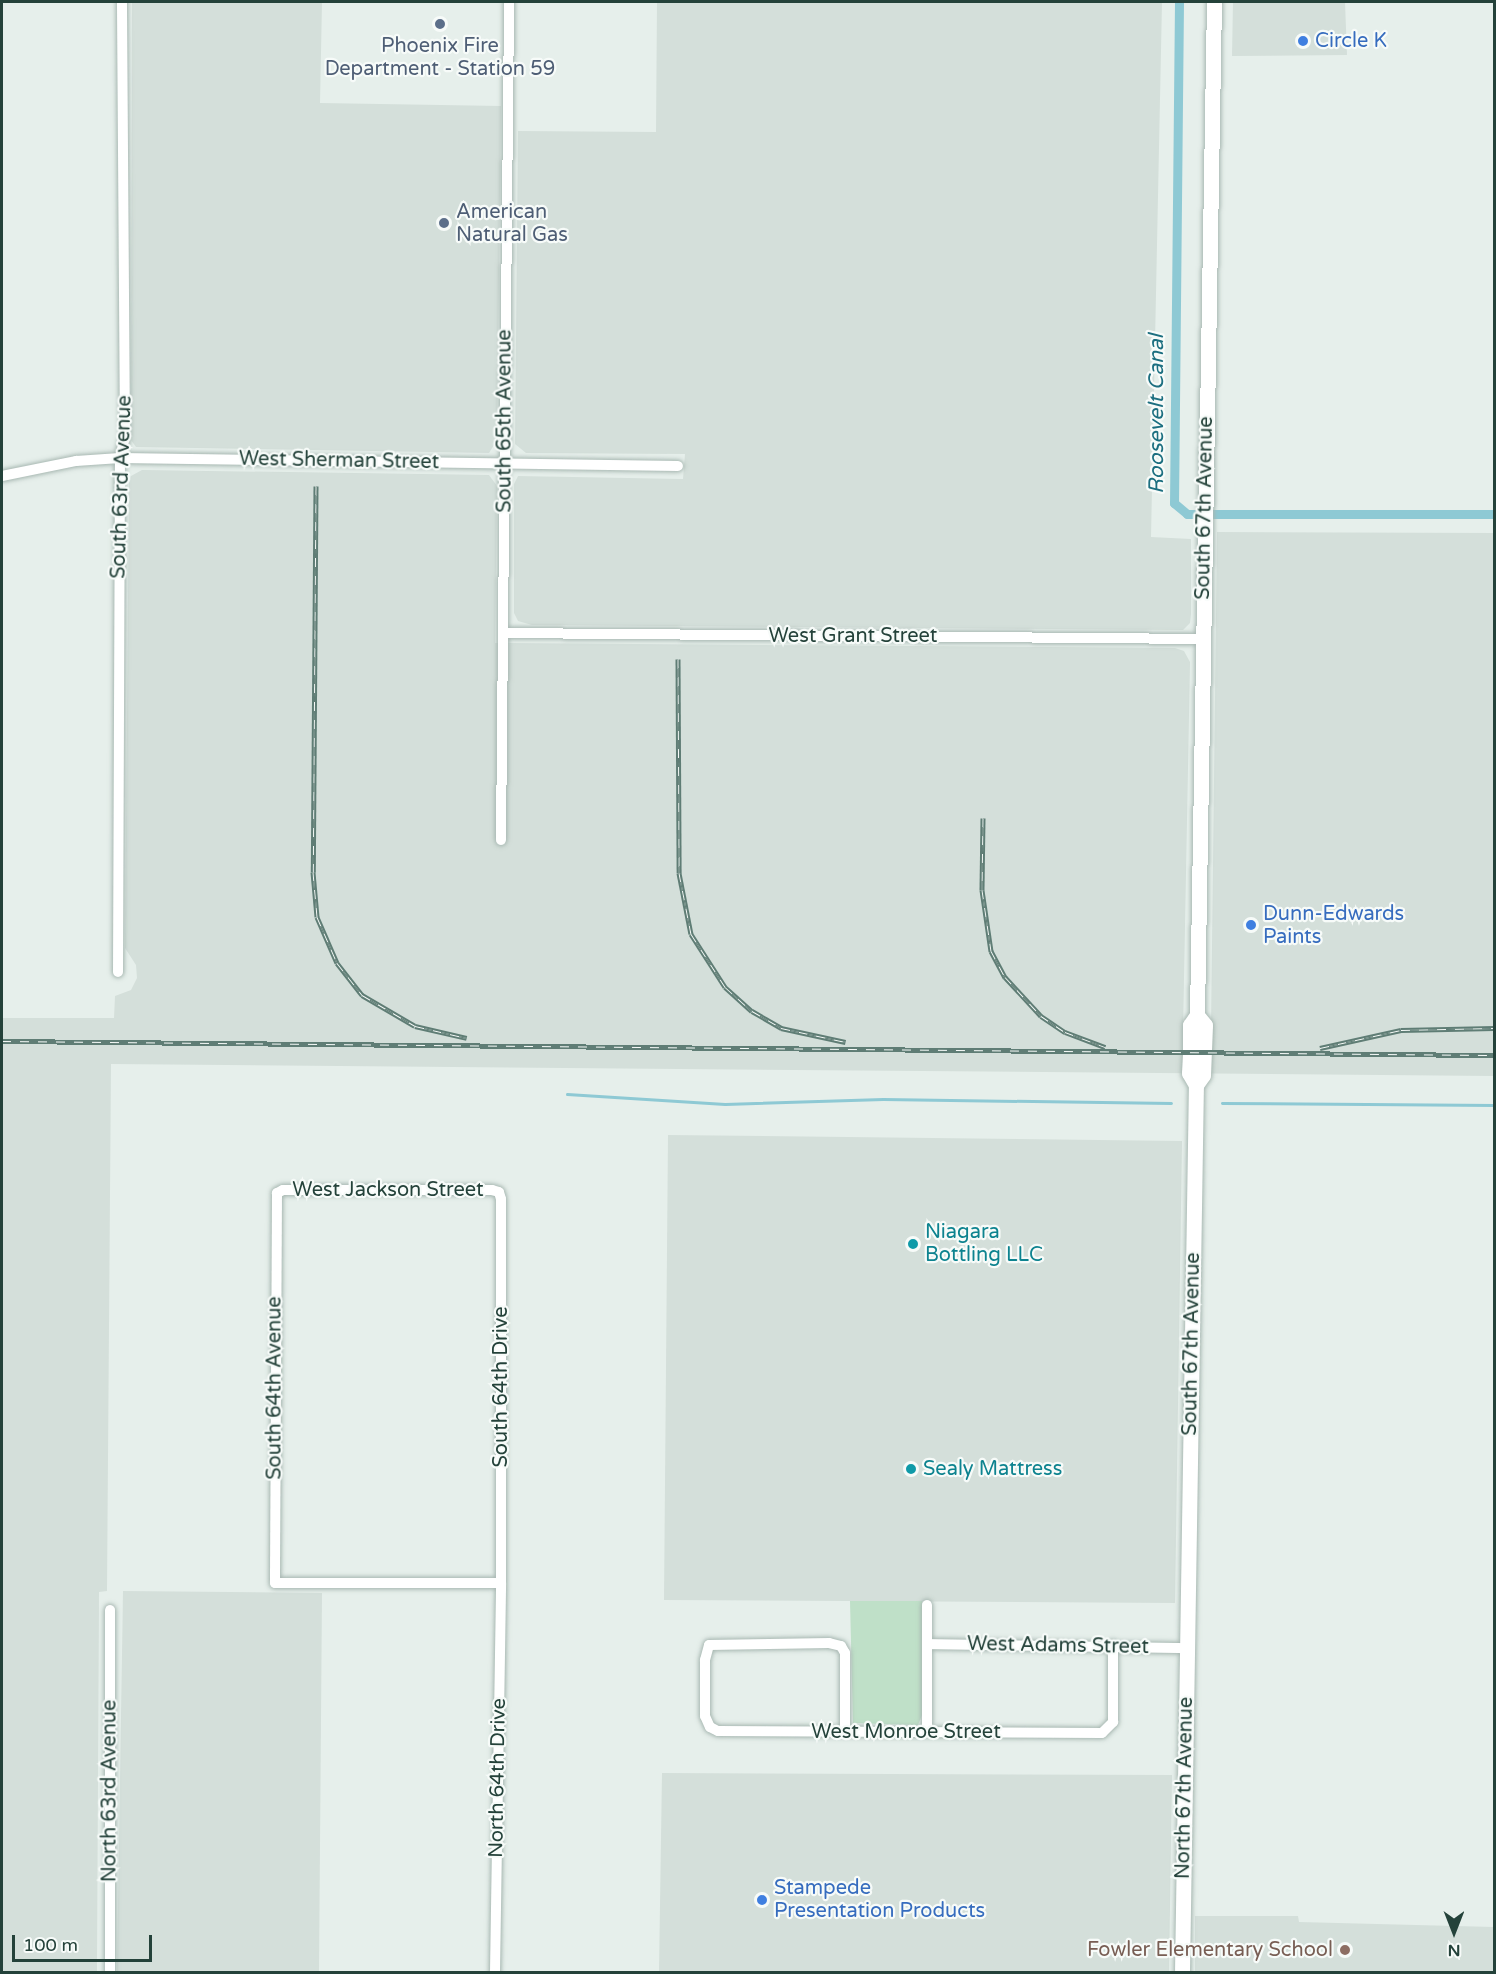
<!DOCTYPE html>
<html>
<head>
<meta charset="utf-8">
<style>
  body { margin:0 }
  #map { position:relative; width:1496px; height:1974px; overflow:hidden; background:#e6efeb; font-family:"Varela Round",sans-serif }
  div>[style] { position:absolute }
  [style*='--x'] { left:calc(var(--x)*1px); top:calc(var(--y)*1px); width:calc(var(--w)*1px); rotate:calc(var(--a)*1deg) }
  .built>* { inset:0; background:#d4dfda }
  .green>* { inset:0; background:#bfe0c8 }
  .stream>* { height:3px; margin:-1.5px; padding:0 1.5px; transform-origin:1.5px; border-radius:1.5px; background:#8ec9d4 }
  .canal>* { height:9px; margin:-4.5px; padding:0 4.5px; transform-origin:4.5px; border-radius:4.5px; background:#8ec9d4 }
  .roads { filter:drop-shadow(0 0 2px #a8b8b2) drop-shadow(0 0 2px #a8b8b2) }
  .minor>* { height:10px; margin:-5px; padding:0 5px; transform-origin:5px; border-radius:5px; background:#fff }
  .secondary>* { height:15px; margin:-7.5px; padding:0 7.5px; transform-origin:7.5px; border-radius:7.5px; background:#fff }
  .rail>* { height:5px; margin-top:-2.5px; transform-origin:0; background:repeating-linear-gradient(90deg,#f7fbf9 0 9px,#5f7d75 0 18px); box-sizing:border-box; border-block:2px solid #5f7d75 }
  .dots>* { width:16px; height:16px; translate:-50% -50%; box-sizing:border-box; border:3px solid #f7fbf9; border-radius:50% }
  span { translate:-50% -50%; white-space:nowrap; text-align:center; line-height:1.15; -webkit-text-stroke:4.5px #f7fbf9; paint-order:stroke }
  .shop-label { font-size:20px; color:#366cbe }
  .left { translate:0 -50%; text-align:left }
  .service-label { font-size:20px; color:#4e5e75 }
  .street-label { font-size:20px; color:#24423a }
  .culture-label { font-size:20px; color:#0d838f }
  .education-label { font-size:20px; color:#785e54 }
  .right { translate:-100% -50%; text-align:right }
  .water-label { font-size:21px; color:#1c6f80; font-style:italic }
  .frame { position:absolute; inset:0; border:3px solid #24423a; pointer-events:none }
  .north { position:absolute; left:1424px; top:1902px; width:60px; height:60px; -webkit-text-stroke:4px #f7fbf9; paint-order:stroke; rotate:180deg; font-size:16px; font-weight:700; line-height:24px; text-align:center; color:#24423a }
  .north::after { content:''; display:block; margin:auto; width:21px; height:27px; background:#24423a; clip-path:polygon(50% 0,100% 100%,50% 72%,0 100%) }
  .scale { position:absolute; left:12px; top:1935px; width:140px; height:27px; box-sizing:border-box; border:3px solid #24423a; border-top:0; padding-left:8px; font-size:18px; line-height:21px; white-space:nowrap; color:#24423a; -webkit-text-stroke:4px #f7fbf9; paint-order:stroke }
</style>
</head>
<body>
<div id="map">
  <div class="built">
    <div style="clip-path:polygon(132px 2px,322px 2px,320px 103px,501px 106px,497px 440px,489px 453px,136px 447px,131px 440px)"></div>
    <div style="clip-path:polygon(657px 2px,1162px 2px,1151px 537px,1191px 539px,1191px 614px,1190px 623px,1183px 630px,532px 625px,518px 621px,514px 613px,514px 484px,518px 476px,683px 479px,685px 454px,526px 453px,515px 444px,518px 131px,656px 132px)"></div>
    <div style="clip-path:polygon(1233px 2px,1345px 2px,1347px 55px,1232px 56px)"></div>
    <div style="clip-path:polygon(142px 470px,489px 475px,497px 486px,495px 643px,1175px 648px,1184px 651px,1190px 662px,1183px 1031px,1211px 1030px,1217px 532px,1494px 533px,1494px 1076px,111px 1064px,107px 1591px,99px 1592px,97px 1972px,2px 1972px,2px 1018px,114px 1018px,115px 996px,131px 990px,137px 978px,136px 965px,125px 948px,129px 482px,131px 476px)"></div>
    <div style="clip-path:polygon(668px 1135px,1182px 1141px,1175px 1603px,664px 1600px)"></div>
    <div style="clip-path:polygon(123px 1591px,322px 1593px,319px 1972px,117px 1972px)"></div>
    <div style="clip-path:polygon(662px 1773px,1172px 1775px,1169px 1972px,659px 1972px)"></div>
    <div style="clip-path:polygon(1195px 1916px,1298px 1916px,1299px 1922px,1494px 1927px,1494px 1972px,1195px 1972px)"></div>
  </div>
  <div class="green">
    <div style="clip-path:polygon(850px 1601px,922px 1601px,922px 1715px,918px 1725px,853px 1723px)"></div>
  </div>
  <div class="stream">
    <div style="--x:567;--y:1094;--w:158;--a:3.6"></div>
    <div style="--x:725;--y:1104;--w:158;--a:-1.8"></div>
    <div style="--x:883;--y:1099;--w:288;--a:0.8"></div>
    <div style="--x:1222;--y:1103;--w:272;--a:0.4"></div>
  </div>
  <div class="canal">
    <div style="--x:1179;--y:2;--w:501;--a:90.57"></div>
    <div style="--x:1174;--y:503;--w:17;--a:40"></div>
    <div style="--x:1187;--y:514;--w:307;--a:0"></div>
  </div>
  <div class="roads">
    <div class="minor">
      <div style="--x:2;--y:476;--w:76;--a:-11.5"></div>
      <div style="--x:76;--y:461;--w:44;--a:-3.9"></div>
      <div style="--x:120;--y:458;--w:558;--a:0.82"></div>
      <div style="--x:504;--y:633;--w:698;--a:0.49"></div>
      <div style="--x:501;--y:840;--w:838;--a:-89.45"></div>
      <div style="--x:118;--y:972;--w:514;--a:-89.78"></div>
      <div style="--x:120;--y:458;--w:22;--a:-77"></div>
      <div style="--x:125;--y:437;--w:435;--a:-90.4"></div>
      <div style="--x:110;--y:1610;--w:362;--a:90"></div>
      <div style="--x:928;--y:1644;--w:260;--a:0.9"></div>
      <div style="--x:845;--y:1732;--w:79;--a:-90"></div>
      <div style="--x:845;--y:1653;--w:8;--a:-120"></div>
      <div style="--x:841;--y:1646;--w:12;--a:-166"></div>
      <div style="--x:829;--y:1643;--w:120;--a:179"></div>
      <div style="--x:709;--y:1645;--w:16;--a:105"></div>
      <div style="--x:705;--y:1660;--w:56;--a:90"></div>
      <div style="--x:705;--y:1716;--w:12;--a:66"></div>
      <div style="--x:710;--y:1727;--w:9;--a:27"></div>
      <div style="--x:718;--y:1731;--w:384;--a:0.3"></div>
      <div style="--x:1102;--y:1733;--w:16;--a:-45"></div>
      <div style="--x:1113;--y:1722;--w:77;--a:-90"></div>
      <div style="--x:927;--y:1732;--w:127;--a:-90"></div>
      <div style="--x:495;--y:1972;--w:389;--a:-89.1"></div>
      <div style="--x:501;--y:1583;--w:384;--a:-90"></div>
      <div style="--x:501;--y:1199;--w:7;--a:-106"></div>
      <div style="--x:499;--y:1192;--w:7;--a:-164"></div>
      <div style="--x:492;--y:1190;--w:209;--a:180"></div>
      <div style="--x:283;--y:1190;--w:7;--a:153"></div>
      <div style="--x:277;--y:1193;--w:390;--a:90.3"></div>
      <div style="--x:275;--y:1583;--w:226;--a:0"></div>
    </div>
    <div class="secondary">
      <div style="--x:1196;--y:1085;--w:12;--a:-55"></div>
      <div style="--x:1203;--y:1075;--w:50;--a:-87.7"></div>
      <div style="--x:1205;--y:1025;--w:13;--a:-129"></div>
      <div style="--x:1182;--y:1972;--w:887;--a:-89.1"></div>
      <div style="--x:1196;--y:1085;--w:14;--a:-120"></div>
      <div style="--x:1189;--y:1073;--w:20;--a:-87"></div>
      <div style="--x:1190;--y:1053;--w:28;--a:-90"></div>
      <div style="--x:1190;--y:1025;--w:12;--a:-55"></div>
      <div style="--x:1197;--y:1015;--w:1013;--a:-89.04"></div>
    </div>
  </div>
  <div class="rail">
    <div style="--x:316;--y:486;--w:386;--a:90.4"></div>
    <div style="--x:313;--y:872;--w:45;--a:84.9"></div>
    <div style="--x:317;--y:917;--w:50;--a:66.5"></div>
    <div style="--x:337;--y:963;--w:41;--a:52"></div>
    <div style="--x:362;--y:995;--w:61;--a:30.3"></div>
    <div style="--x:415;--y:1026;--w:53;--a:13"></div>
    <div style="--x:678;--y:659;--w:214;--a:89.7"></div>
    <div style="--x:679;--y:873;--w:62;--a:78.9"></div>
    <div style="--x:691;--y:934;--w:63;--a:57.3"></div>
    <div style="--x:725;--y:987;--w:36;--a:42"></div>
    <div style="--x:752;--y:1011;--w:34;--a:30"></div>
    <div style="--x:781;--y:1028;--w:66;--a:12.3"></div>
    <div style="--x:983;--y:818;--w:72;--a:90.8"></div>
    <div style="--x:982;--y:890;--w:62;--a:81.6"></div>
    <div style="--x:991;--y:951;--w:30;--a:62"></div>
    <div style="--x:1005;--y:977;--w:53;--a:47.3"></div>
    <div style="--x:1041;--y:1016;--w:29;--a:34"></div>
    <div style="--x:1065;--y:1032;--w:43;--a:20.6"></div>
    <div style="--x:2;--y:1041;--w:1492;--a:0.54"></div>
    <div style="--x:1320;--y:1048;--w:83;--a:-12.5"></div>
    <div style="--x:1401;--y:1030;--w:93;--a:-1.2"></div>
  </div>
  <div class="dots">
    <div style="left:440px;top:24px;background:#5c6f8a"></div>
    <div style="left:1303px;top:41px;background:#3f7fe0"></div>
    <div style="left:444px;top:223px;background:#5c6f8a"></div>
    <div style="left:1251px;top:925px;background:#3f7fe0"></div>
    <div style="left:913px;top:1244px;background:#0f9aa8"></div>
    <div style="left:911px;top:1469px;background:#0f9aa8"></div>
    <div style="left:762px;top:1900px;background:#3f7fe0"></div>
    <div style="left:1345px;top:1950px;background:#8d6e63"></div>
  </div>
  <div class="shop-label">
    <span class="left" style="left:1315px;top:41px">Circle K</span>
    <span class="left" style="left:1263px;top:926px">Dunn-Edwards<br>Paints</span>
    <span class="left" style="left:774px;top:1900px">Stampede<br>Presentation Products</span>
  </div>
  <div class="service-label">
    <span style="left:440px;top:58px">Phoenix Fire<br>Department - Station 59</span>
    <span class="left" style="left:456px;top:224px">American<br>Natural Gas</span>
  </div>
  <div class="street-label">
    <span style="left:505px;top:421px;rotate:-90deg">South 65th Avenue</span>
    <span style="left:339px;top:461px;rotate:1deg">West Sherman Street</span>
    <span style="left:122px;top:487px;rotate:-88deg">South 63rd Avenue</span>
    <span style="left:1205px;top:508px;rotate:-89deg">South 67th Avenue</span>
    <span style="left:853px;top:636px">West Grant Street</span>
    <span style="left:388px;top:1190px">West Jackson Street</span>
    <span style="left:1192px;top:1344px;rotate:-89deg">South 67th Avenue</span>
    <span style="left:501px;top:1387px;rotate:-90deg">South 64th Drive</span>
    <span style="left:275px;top:1388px;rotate:-90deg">South 64th Avenue</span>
    <span style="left:1058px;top:1646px;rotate:1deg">West Adams Street</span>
    <span style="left:906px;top:1732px">West Monroe Street</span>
    <span style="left:498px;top:1778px;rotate:-89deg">North 64th Drive</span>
    <span style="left:1185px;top:1788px;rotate:-89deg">North 67th Avenue</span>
    <span style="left:110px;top:1791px;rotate:-90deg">North 63rd Avenue</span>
  </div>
  <div class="culture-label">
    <span class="left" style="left:925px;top:1244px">Niagara<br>Bottling LLC</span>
    <span class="left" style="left:923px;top:1469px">Sealy Mattress</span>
  </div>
  <div class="education-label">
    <span class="right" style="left:1333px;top:1950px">Fowler Elementary School</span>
  </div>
  <div class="water-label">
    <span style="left:1157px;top:414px;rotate:-90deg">Roosevelt Canal</span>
  </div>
  <div class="frame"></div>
  <div class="north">N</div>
  <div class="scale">100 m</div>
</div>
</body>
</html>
